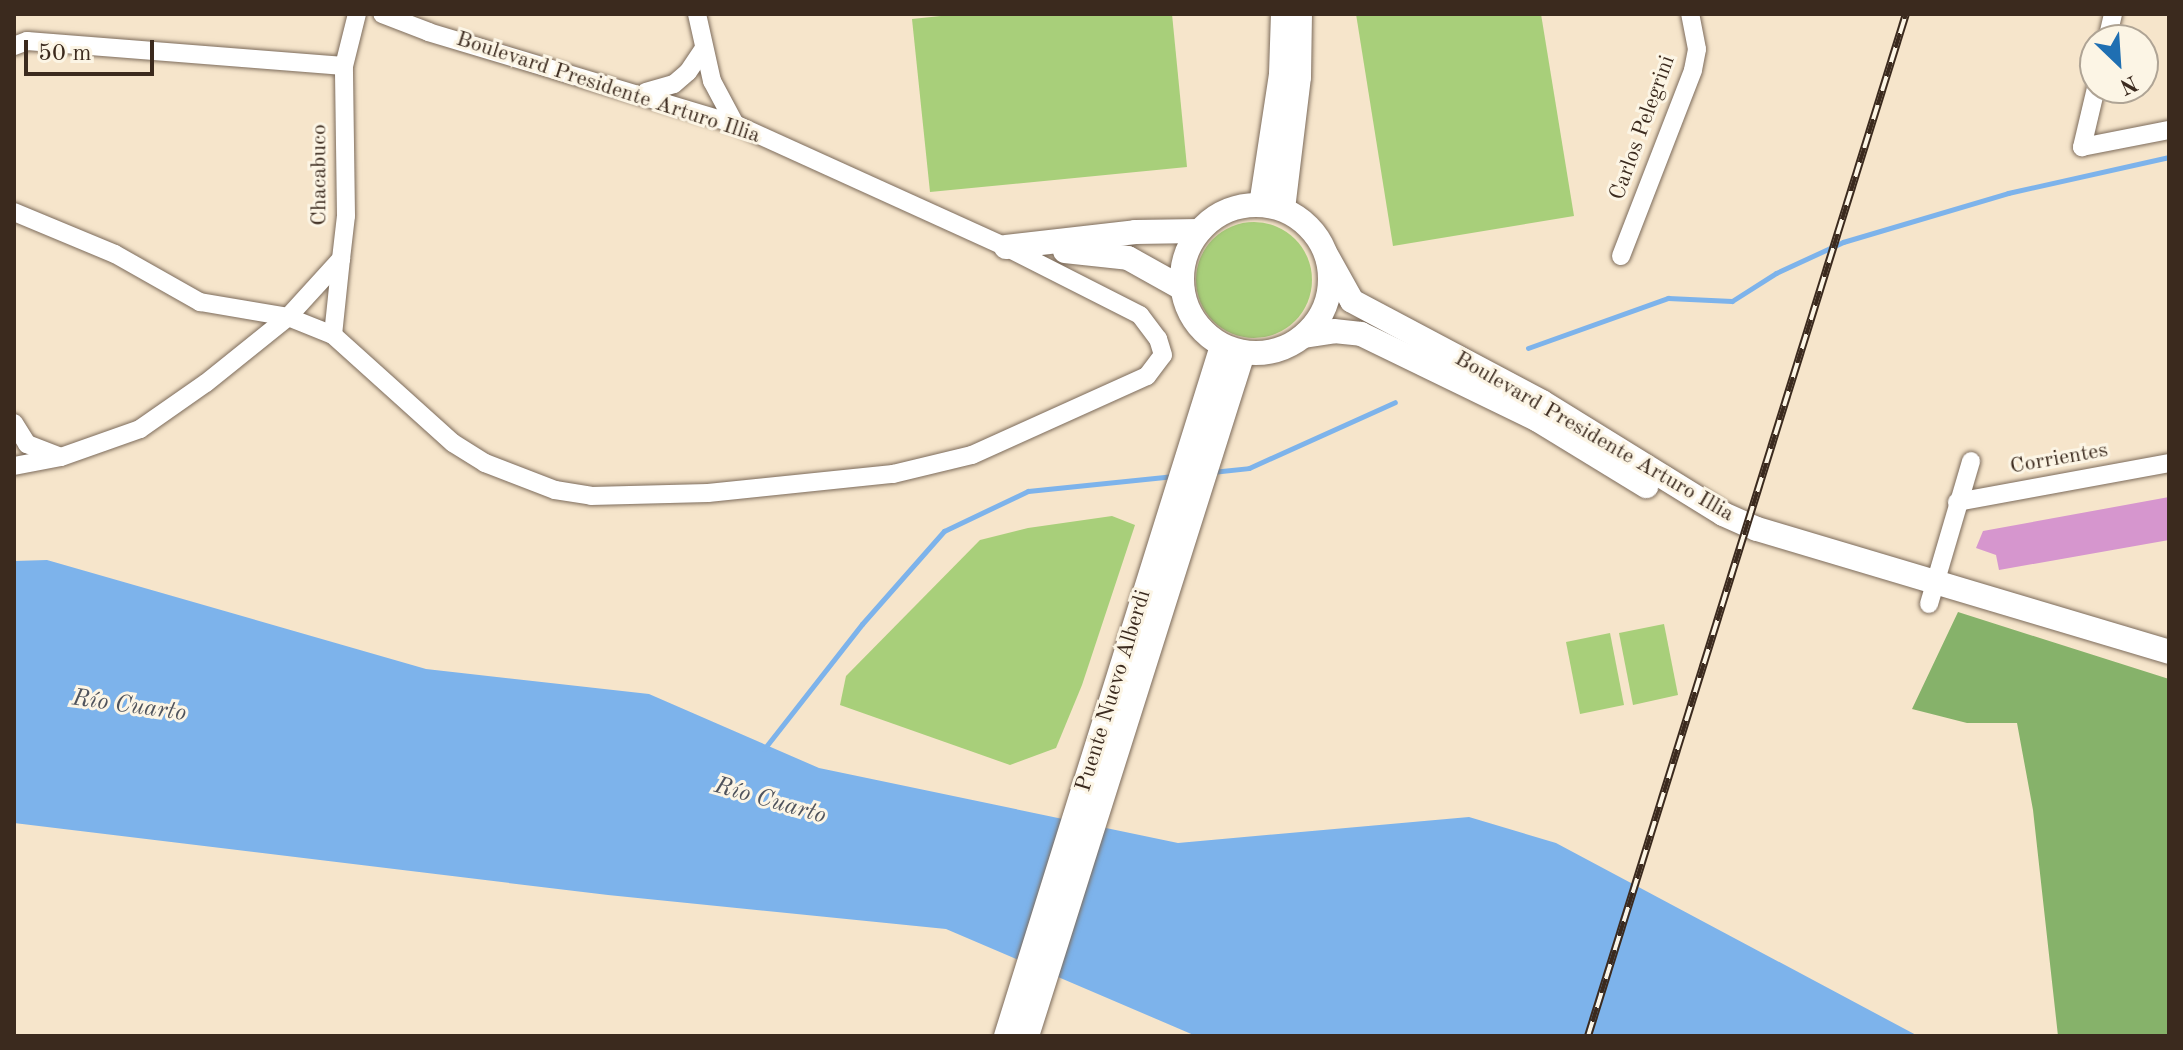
<!DOCTYPE html>
<html>
<head>
<meta charset="utf-8">
<style>
  body { margin:0 }
  #map { position:relative; width:2183px; height:1050px; overflow:hidden; background:#f6e5cb; font-family:"Old Standard TT",serif }
  div>[style] { position:absolute }
  [style*='--x'] { left:calc(var(--x)*1px); top:calc(var(--y)*1px); width:calc(var(--w)*1px); rotate:calc(var(--a)*1deg) }
  .green>* { inset:0; background:#a8cf7a }
  .round { border-radius:50% }
  .forest>* { inset:0; background:#86b26a }
  .water>* { inset:0; background:#7db3eb }
  .stream>* { height:5px; margin:-2.5px; padding:0 2.5px; transform-origin:2.5px; border-radius:2.5px; background:#7db3eb }
  .building>* { inset:0; background:#d696ce }
  .roads { filter:drop-shadow(0 0 2px #7c6b5b) drop-shadow(0 0 2px #7c6b5b) }
  .minor>* { height:18px; margin:-9px; padding:0 9px; transform-origin:9px; border-radius:9px; background:#fff }
  .secondary>* { height:24px; margin:-12px; padding:0 12px; transform-origin:12px; border-radius:12px; background:#fff }
  .secondary>.ring { margin:-12px; padding:0; box-sizing:content-box; background:none; border:24px solid #fff; border-radius:50% }
  .rail>* { height:8px; margin-top:-4px; transform-origin:0; background:repeating-linear-gradient(90deg,#fcf5e5 0 15px,#3b2a1e 0 30px); box-sizing:border-box; border-block:2px solid #3b2a1e }
  span { translate:-50% -50%; white-space:nowrap; text-align:center; line-height:1.15; -webkit-text-stroke:6px #fcf5e5; paint-order:stroke }
  .street-label { font-size:22px; color:#3b2a1e }
  .water-label { font-size:24px; color:#4f535c; font-style:italic }
  .frame { position:absolute; inset:0; border:16px solid #3b2a1e; pointer-events:none }
  .north { position:absolute; left:2079px; top:24px; width:80px; height:80px; box-sizing:border-box; background:#fcf5e5; border:2px solid #afa495; border-radius:50%; rotate:155deg; font-size:22px; font-weight:700; line-height:32px; text-align:center; color:#3b2a1e }
  .north::after { content:''; display:block; margin:auto; width:28px; height:36px; background:#1f6fb2; clip-path:polygon(50% 0,100% 100%,50% 72%,0 100%) }
  .scale { position:absolute; left:24px; top:40px; width:130px; height:36px; box-sizing:border-box; border:4px solid #3b2a1e; border-top:0; padding-left:10px; font-size:24px; line-height:28px; white-space:nowrap; color:#3b2a1e; -webkit-text-stroke:6px #fcf5e5; paint-order:stroke }
</style>
</head>
<body>
<div id="map">
  <div class="green">
    <div style="clip-path:polygon(960px 14px,1172px 14px,1187px 167px,930px 192px,912px 19px)"></div>
    <div style="clip-path:polygon(1356px 14px,1541px 14px,1574px 216px,1393px 246px)"></div>
    <div class="round" style="left:1196px;top:222px;width:116px;height:116px"></div>
    <div style="clip-path:polygon(1112px 516px,1135px 525px,1082px 685px,1056px 748px,1010px 765px,840px 705px,846px 676px,980px 540px,1028px 528px)"></div>
    <div style="clip-path:polygon(1664px 624px,1678px 695px,1633px 705px,1619px 633px)"></div>
    <div style="clip-path:polygon(1610px 633px,1624px 705px,1580px 714px,1566px 642px)"></div>
  </div>
  <div class="forest">
    <div style="clip-path:polygon(1958px 612px,2169px 679px,2169px 1036px,2058px 1036px,2033px 810px,2017px 723px,1967px 723px,1912px 709px)"></div>
  </div>
  <div class="water">
    <div style="clip-path:polygon(47px 560px,426px 669px,649px 694px,819px 768px,1178px 843px,1469px 817px,1556px 843px,1918px 1036px,1196px 1036px,946px 929px,608px 895px,14px 823px,14px 561px)"></div>
  </div>
  <div class="stream">
    <div style="--x:1528;--y:348;--w:149;--a:-19.7"></div>
    <div style="--x:1668;--y:298;--w:64;--a:2.7"></div>
    <div style="--x:1732;--y:301;--w:52;--a:-32.5"></div>
    <div style="--x:1776;--y:273;--w:74;--a:-24.8"></div>
    <div style="--x:1843;--y:242;--w:172;--a:-16.5"></div>
    <div style="--x:2008;--y:193;--w:165;--a:-12.6"></div>
    <div style="--x:1212;--y:472;--w:37;--a:-6"></div>
    <div style="--x:1249;--y:468;--w:160;--a:-24.3"></div>
    <div style="--x:764;--y:749;--w:159;--a:-51.9"></div>
    <div style="--x:862;--y:624;--w:124;--a:-48.6"></div>
    <div style="--x:944;--y:531;--w:93;--a:-25.5"></div>
    <div style="--x:1028;--y:491;--w:147;--a:-5.9"></div>
  </div>
  <div class="building">
    <div style="clip-path:polygon(2169px 497px,2169px 540px,1999px 570px,1996px 555px,1976px 548px,1983px 531px)"></div>
  </div>
  <div class="roads">
    <div class="minor">
      <div style="--x:697;--y:14;--w:69;--a:77.4"></div>
      <div style="--x:712;--y:81;--w:49;--a:61.9"></div>
      <div style="--x:2107;--y:40;--w:27;--a:-77"></div>
      <div style="--x:14;--y:46;--w:14;--a:-21"></div>
      <div style="--x:27;--y:41;--w:318;--a:4.5"></div>
      <div style="--x:2096;--y:88;--w:61;--a:103.3"></div>
      <div style="--x:2082;--y:147;--w:89;--a:-11.1"></div>
      <div style="--x:646;--y:92;--w:29;--a:-16"></div>
      <div style="--x:674;--y:84;--w:18;--a:-41"></div>
      <div style="--x:688;--y:72;--w:27;--a:-56"></div>
      <div style="--x:14;--y:212;--w:109;--a:22.6"></div>
      <div style="--x:115;--y:254;--w:98;--a:29.5"></div>
      <div style="--x:200;--y:302;--w:89;--a:9.7"></div>
      <div style="--x:288;--y:317;--w:79;--a:-47.6"></div>
      <div style="--x:341;--y:259;--w:43;--a:-83.4"></div>
      <div style="--x:346;--y:216;--w:150;--a:-90.8"></div>
      <div style="--x:344;--y:66;--w:54;--a:-76"></div>
      <div style="--x:1621;--y:256;--w:199;--a:-68.8"></div>
      <div style="--x:1693;--y:70;--w:21;--a:-79"></div>
      <div style="--x:1697;--y:49;--w:36;--a:-101"></div>
      <div style="--x:333;--y:335;--w:76;--a:-84"></div>
      <div style="--x:14;--y:423;--w:25;--a:58"></div>
      <div style="--x:27;--y:444;--w:36;--a:21"></div>
      <div style="--x:14;--y:466;--w:48;--a:-10.8"></div>
      <div style="--x:61;--y:457;--w:84;--a:-19.5"></div>
      <div style="--x:140;--y:429;--w:80;--a:-34.9"></div>
      <div style="--x:206;--y:383;--w:105;--a:-38.8"></div>
      <div style="--x:288;--y:317;--w:48;--a:21.8"></div>
      <div style="--x:333;--y:335;--w:161;--a:42"></div>
      <div style="--x:453;--y:443;--w:38;--a:32"></div>
      <div style="--x:485;--y:463;--w:75;--a:21.1"></div>
      <div style="--x:555;--y:490;--w:36;--a:9"></div>
      <div style="--x:591;--y:496;--w:117;--a:-1.5"></div>
      <div style="--x:708;--y:493;--w:186;--a:-5.9"></div>
      <div style="--x:893;--y:474;--w:81;--a:-13.5"></div>
      <div style="--x:972;--y:455;--w:192;--a:-24.3"></div>
      <div style="--x:1147;--y:376;--w:26;--a:-53"></div>
      <div style="--x:1163;--y:355;--w:17;--a:-107"></div>
      <div style="--x:1158;--y:339;--w:30;--a:-127"></div>
      <div style="--x:1140;--y:315;--w:150;--a:-153.1"></div>
      <div style="--x:1006;--y:247;--w:298;--a:-155.6"></div>
      <div style="--x:735;--y:124;--w:320;--a:-163.3"></div>
      <div style="--x:429;--y:32;--w:50;--a:-159"></div>
      <div style="--x:1957;--y:502;--w:216;--a:-10.4"></div>
      <div style="--x:1929;--y:604;--w:149;--a:-73.6"></div>
    </div>
    <div class="secondary">
      <div class="ring" style="left:1182px;top:205px;width:124px;height:124px"></div>
      <div style="--x:1261;--y:205;--w:133;--a:-81.3"></div>
      <div style="--x:1281;--y:74;--w:60;--a:-88.1"></div>
      <div style="--x:1283;--y:209;--w:133;--a:-83.1"></div>
      <div style="--x:1299;--y:77;--w:63;--a:-89.1"></div>
      <div style="--x:1006;--y:247;--w:130;--a:-6.6"></div>
      <div style="--x:1135;--y:232;--w:64;--a:-0.9"></div>
      <div style="--x:1065;--y:251;--w:63;--a:6.3"></div>
      <div style="--x:1128;--y:258;--w:62;--a:29.1"></div>
      <div style="--x:1327;--y:256;--w:51;--a:60.9"></div>
      <div style="--x:1352;--y:301;--w:215;--a:28"></div>
      <div style="--x:1542;--y:402;--w:213;--a:31.7"></div>
      <div style="--x:1723;--y:514;--w:37;--a:24"></div>
      <div style="--x:1757;--y:529;--w:430;--a:16.6"></div>
      <div style="--x:1304;--y:336;--w:30;--a:-9"></div>
      <div style="--x:1334;--y:331;--w:27;--a:6"></div>
      <div style="--x:1361;--y:334;--w:197;--a:25.9"></div>
      <div style="--x:1538;--y:420;--w:127;--a:31.4"></div>
      <div style="--x:1006;--y:1036;--w:723;--a:-72.62"></div>
      <div style="--x:1027;--y:1036;--w:716;--a:-72.45"></div>
    </div>
  </div>
  <div class="rail">
    <div style="--x:1588;--y:1036;--w:1070;--a:-72.72"></div>
  </div>
  <div class="street-label">
    <span style="left:608px;top:88px;rotate:18deg">Boulevard Presidente Arturo Illia</span>
    <span style="left:1643px;top:128px;rotate:-70deg">Carlos Pelegrini</span>
    <span style="left:320px;top:175px;rotate:-90deg">Chacabuco</span>
    <span style="left:1594px;top:437px;rotate:30deg">Boulevard Presidente Arturo Illia</span>
    <span style="left:2059px;top:459px;rotate:-10deg">Corrientes</span>
    <span style="left:1114px;top:691px;rotate:-73deg">Puente Nuevo Alberdi</span>
  </div>
  <div class="water-label">
    <span style="left:129px;top:707px;rotate:8deg">Río Cuarto</span>
    <span style="left:770px;top:802px;rotate:16deg">Río Cuarto</span>
  </div>
  <div class="frame"></div>
  <div class="north">N</div>
  <div class="scale">50 m</div>
</div>
</body>
</html>
